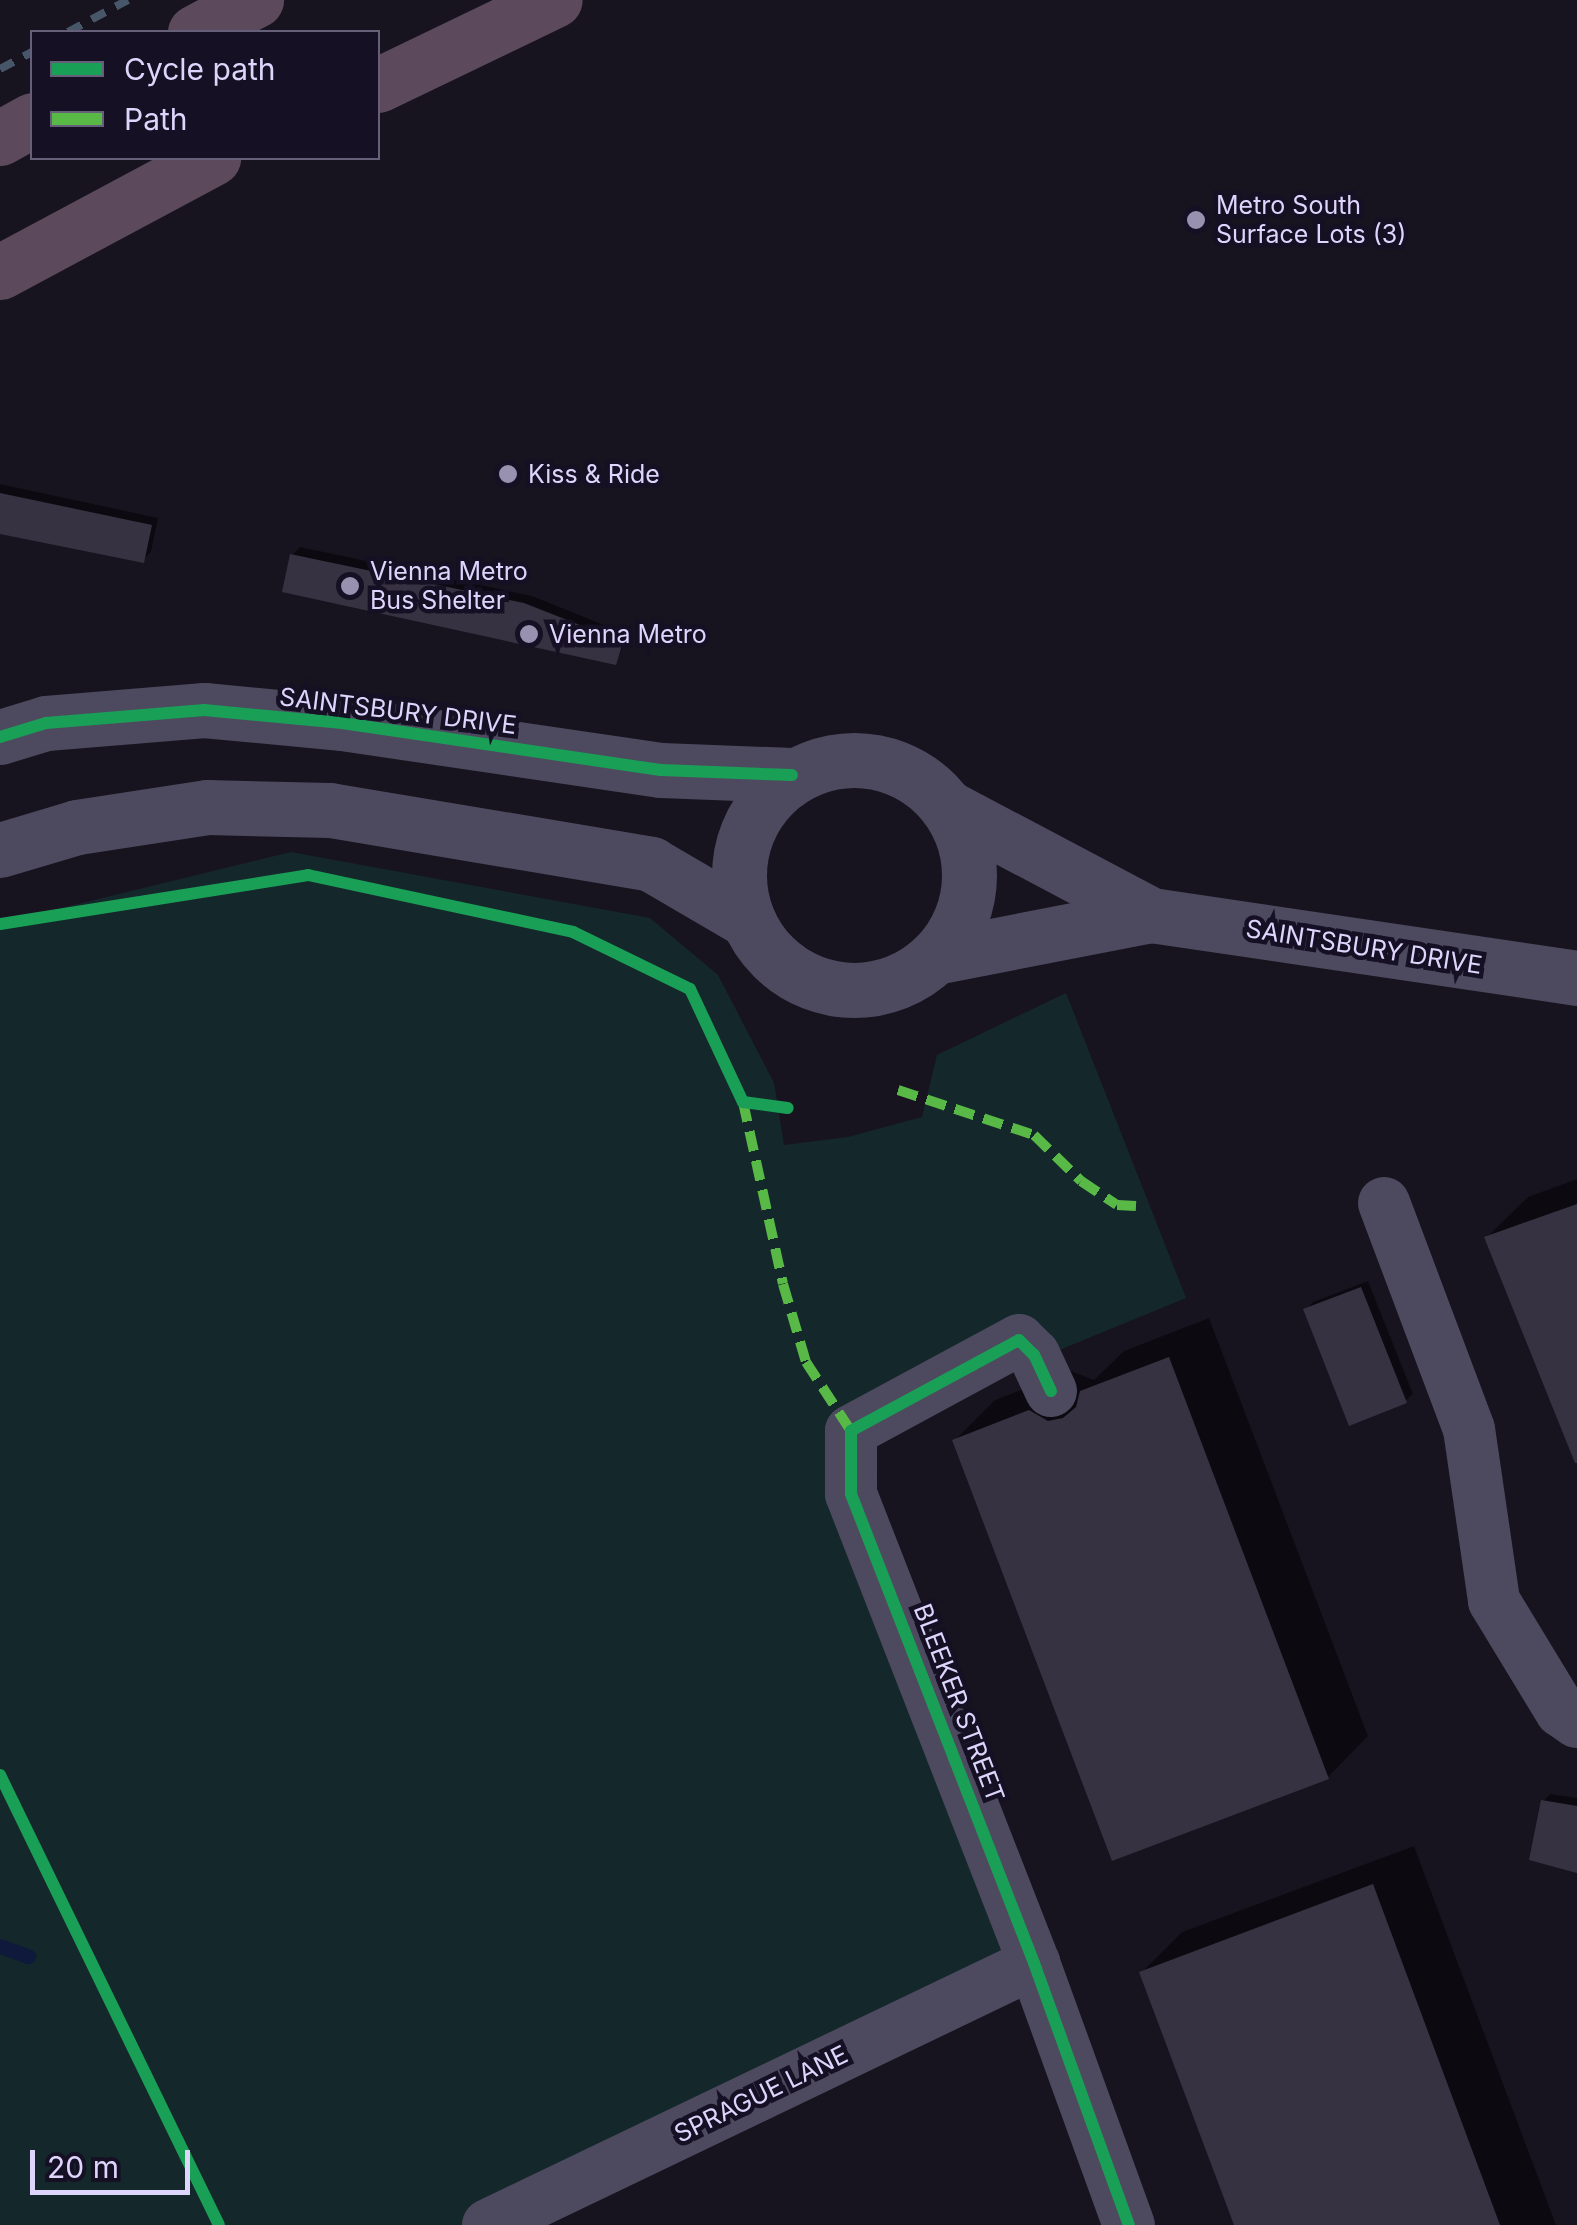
<!DOCTYPE html>
<html>
<head>
<meta charset="utf-8">
<style>
  body { margin:0 }
  #map { position:relative; width:1577px; height:2225px; overflow:hidden; background:#17141f; font-family:Inter,sans-serif }
  div>[style] { position:absolute }
  [style*='--x'] { left:calc(var(--x)*1px); top:calc(var(--y)*1px); width:calc(var(--w)*1px); rotate:calc(var(--a)*1deg) }
  .green>* { inset:0; background:#14282b }
  .shadow>* { inset:0; background:#0007 }
  .stream>* { height:15px; margin:-7.5px; padding:0 7.5px; transform-origin:7.5px; border-radius:7.5px; background:#0f193c }
  .building>* { inset:0; background:#373241 }
  .minor>* { height:52px; margin:-26px; padding:0 26px; transform-origin:26px; border-radius:26px; background:#4d4a5f }
  .tertiary>* { height:55px; margin:-27.5px; padding:0 27.5px; transform-origin:27.5px; border-radius:27.5px; background:#4d4a5f }
  .tertiary>.ring { margin:-27.5px; padding:0; box-sizing:content-box; background:none; border:55px solid #4d4a5f; border-radius:50% }
  .motorway>* { height:55px; margin:-27.5px; padding:0 27.5px; transform-origin:27.5px; border-radius:27.5px; background:#5c4a5c }
  .rail>* { height:8px; margin-top:-4px; transform-origin:0; background:repeating-linear-gradient(90deg,#475668 0 15px,transparent 0 27px) }
  .quiet>* { height:10px; margin-top:-5px; transform-origin:0; background:repeating-linear-gradient(90deg,#58b947 0 20px,transparent 0 30px) }
  .cycleway>* { height:12px; margin:-6px; padding:0 6px; transform-origin:6px; border-radius:6px; background:#1a9f57 }
  .dots>* { width:28px; height:28px; translate:-50% -50%; box-sizing:border-box; border:5px solid #151023; border-radius:50% }
  span { translate:-50% -50%; white-space:nowrap; text-align:center; line-height:1.15; -webkit-text-stroke:9px #151023; paint-order:stroke }
  .poi-label { font-size:25px; color:#ded5fc }
  .left { translate:0 -50%; text-align:left }
  .street-label { font-size:25px; color:#ded5fc }
  .legend { position:absolute; left:30px; top:30px; width:350px; height:130px; box-sizing:border-box; background:#151023; border:2px solid #655f7a; margin:0; padding:12px 18px; list-style:none; font-size:30px; color:#ded5fc }
  .legend li { display:flex; align-items:center; gap:20px; height:50px }
  .legend b { width:50px; border:2px solid #655f7a }
  .scale { position:absolute; left:30px; top:2150px; width:160px; height:45px; box-sizing:border-box; border:5px solid #ded5fc; border-top:0; padding-left:12px; font-size:30px; line-height:35px; white-space:nowrap; color:#ded5fc; -webkit-text-stroke:8px #151023; paint-order:stroke }
</style>
</head>
<body>
<div id="map">
  <div class="green">
    <div style="clip-path:polygon(291px 852px,650px 918px,718px 975px,774px 1083px,784px 1145px,848px 1137px,922px 1117px,937px 1055px,1066px 993px,1186px 1298px,838px 1441px,1034px 1963px,486px 2225px,0 2225px,0 923px)"></div>
  </div>
  <div class="shadow">
    <div style="clip-path:polygon(0 484px,158px 518px,151px 552px,143px 560px,0 531px)"></div>
    <div style="clip-path:polygon(300px 547px,532px 596px,629px 635px,615px 662px,292px 555px)"></div>
    <div style="clip-path:polygon(1577px 1179px,1577px 1462px,1487px 1237px,1528px 1197px)"></div>
    <div style="clip-path:polygon(1368px 1281px,1413px 1394px,1405px 1401px,1306px 1310px,1313px 1302px)"></div>
    <div style="clip-path:polygon(1209px 1318px,1368px 1736px,1328px 1777px,955px 1440px,995px 1400px,1071px 1371px,1094px 1380px,1124px 1351px)"></div>
    <div style="clip-path:polygon(1550px 1794px,1577px 1798px,1577px 1870px,1543px 1802px)"></div>
    <div style="clip-path:polygon(1414px 1846px,1556px 2225px,1236px 2225px,1142px 1972px,1182px 1932px)"></div>
  </div>
  <div class="stream">
    <div style="--x:0;--y:1946;--w:30;--a:20"></div>
  </div>
  <div class="building">
    <div style="clip-path:polygon(0 493px,152px 525px,144px 563px,0 534px)"></div>
    <div style="clip-path:polygon(290px 554px,524px 603px,623px 642px,616px 665px,282px 592px)"></div>
    <div style="clip-path:polygon(1577px 1204px,1577px 1463px,1575px 1463px,1484px 1237px)"></div>
    <div style="clip-path:polygon(1361px 1287px,1407px 1403px,1349px 1426px,1303px 1309px)"></div>
    <div style="clip-path:polygon(1169px 1357px,1329px 1779px,1112px 1861px,952px 1440px,1029px 1410px,1048px 1421px,1063px 1418px,1076px 1407px,1080px 1391px)"></div>
    <div style="clip-path:polygon(1541px 1800px,1577px 1806px,1577px 1873px,1529px 1860px)"></div>
    <div style="clip-path:polygon(1373px 1884px,1500px 2225px,1234px 2225px,1139px 1972px)"></div>
  </div>
  <div class="minor">
    <div style="--x:1384;--y:1203;--w:241;--a:69.4"></div>
    <div style="--x:1469;--y:1429;--w:174;--a:81.7"></div>
    <div style="--x:1494;--y:1601;--w:129;--a:58.7"></div>
    <div style="--x:1561;--y:1711;--w:19;--a:35"></div>
    <div style="--x:1051;--y:1391;--w:40;--a:-115"></div>
    <div style="--x:1034;--y:1355;--w:21;--a:-135"></div>
    <div style="--x:1019;--y:1340;--w:191;--a:151.6"></div>
    <div style="--x:851;--y:1431;--w:63;--a:90"></div>
    <div style="--x:851;--y:1494;--w:503;--a:68.68"></div>
    <div style="--x:1034;--y:1963;--w:279;--a:70.1"></div>
    <div style="--x:488;--y:2225;--w:606;--a:-25.63"></div>
  </div>
  <div class="tertiary">
    <div style="--x:0;--y:737;--w:48;--a:-16.9"></div>
    <div style="--x:46;--y:723;--w:159;--a:-4.7"></div>
    <div style="--x:204;--y:710;--w:139;--a:5.4"></div>
    <div style="--x:342;--y:723;--w:322;--a:8.4"></div>
    <div style="--x:661;--y:770;--w:131;--a:2.2"></div>
    <div class="ring" style="left:739px;top:760px;width:175px;height:175px"></div>
    <div style="--x:949;--y:808;--w:229;--a:27.9"></div>
    <div style="--x:1151;--y:915;--w:431;--a:8.4"></div>
    <div style="--x:0;--y:850;--w:80;--a:-16.6"></div>
    <div style="--x:77;--y:827;--w:132;--a:-8.7"></div>
    <div style="--x:207;--y:807;--w:123;--a:1.4"></div>
    <div style="--x:330;--y:810;--w:326;--a:9.5"></div>
    <div style="--x:651;--y:864;--w:111;--a:30.3"></div>
    <div style="--x:935;--y:957;--w:220;--a:-11"></div>
  </div>
  <div class="motorway">
    <div style="--x:195;--y:32;--w:69;--a:-27.7"></div>
    <div style="--x:378;--y:85;--w:196;--a:-25.7"></div>
    <div style="--x:0;--y:138;--w:37;--a:-29"></div>
    <div style="--x:0;--y:272;--w:242;--a:-28.2"></div>
  </div>
  <div class="rail">
    <div style="--x:68;--y:32;--w:68;--a:-28.1"></div>
    <div style="--x:0;--y:69;--w:36;--a:-28"></div>
  </div>
  <div class="quiet">
    <div style="--x:898;--y:1090;--w:143;--a:18.3"></div>
    <div style="--x:1034;--y:1135;--w:66;--a:44.4"></div>
    <div style="--x:1081;--y:1181;--w:43;--a:33.7"></div>
    <div style="--x:1117;--y:1205;--w:19;--a:3"></div>
    <div style="--x:743;--y:1102;--w:186;--a:77.6"></div>
    <div style="--x:783;--y:1284;--w:81;--a:73.6"></div>
    <div style="--x:806;--y:1362;--w:82;--a:56.9"></div>
  </div>
  <div class="cycleway">
    <div style="--x:0;--y:737;--w:48;--a:-16.9"></div>
    <div style="--x:46;--y:723;--w:159;--a:-4.7"></div>
    <div style="--x:204;--y:710;--w:139;--a:5.4"></div>
    <div style="--x:342;--y:723;--w:322;--a:8.4"></div>
    <div style="--x:661;--y:770;--w:131;--a:2.2"></div>
    <div style="--x:0;--y:924;--w:312;--a:-9"></div>
    <div style="--x:308;--y:875;--w:271;--a:12.1"></div>
    <div style="--x:573;--y:932;--w:130;--a:26"></div>
    <div style="--x:690;--y:989;--w:125;--a:64.9"></div>
    <div style="--x:743;--y:1102;--w:45;--a:7.6"></div>
    <div style="--x:1051;--y:1391;--w:40;--a:-115"></div>
    <div style="--x:1034;--y:1355;--w:21;--a:-135"></div>
    <div style="--x:1019;--y:1340;--w:191;--a:151.6"></div>
    <div style="--x:851;--y:1431;--w:63;--a:90"></div>
    <div style="--x:851;--y:1494;--w:503;--a:68.68"></div>
    <div style="--x:1034;--y:1963;--w:279;--a:70.1"></div>
    <div style="--x:0;--y:1775;--w:500;--a:64.05"></div>
  </div>
  <div class="dots">
    <div style="left:1196px;top:220px;background:#9891af"></div>
    <div style="left:508px;top:474px;background:#9891af"></div>
    <div style="left:350px;top:586px;background:#9891af"></div>
    <div style="left:529px;top:634px;background:#9891af"></div>
  </div>
  <div class="poi-label">
    <span class="left" style="left:1216px;top:220px">Metro South<br>Surface Lots (3)</span>
    <span class="left" style="left:528px;top:474px">Kiss &amp; Ride</span>
    <span class="left" style="left:370px;top:586px">Vienna Metro<br>Bus Shelter</span>
    <span class="left" style="left:549px;top:634px">Vienna Metro</span>
  </div>
  <div class="street-label">
    <span style="left:398px;top:711px;rotate:7deg">SAINTSBURY DRIVE</span>
    <span style="left:1364px;top:947px;rotate:9deg">SAINTSBURY DRIVE</span>
    <span style="left:959px;top:1703px;rotate:69deg">BLEEKER STREET</span>
    <span style="left:761px;top:2094px;rotate:-26deg">SPRAGUE LANE</span>
  </div>
  <ul class="legend">
  <li><b style="height:12px;background:#1a9f57"></b>Cycle path</li>
  <li><b style="height:12px;background:#58b947"></b>Path</li>
  </ul>
  <div class="scale">20 m</div>
</div>
</body>
</html>
